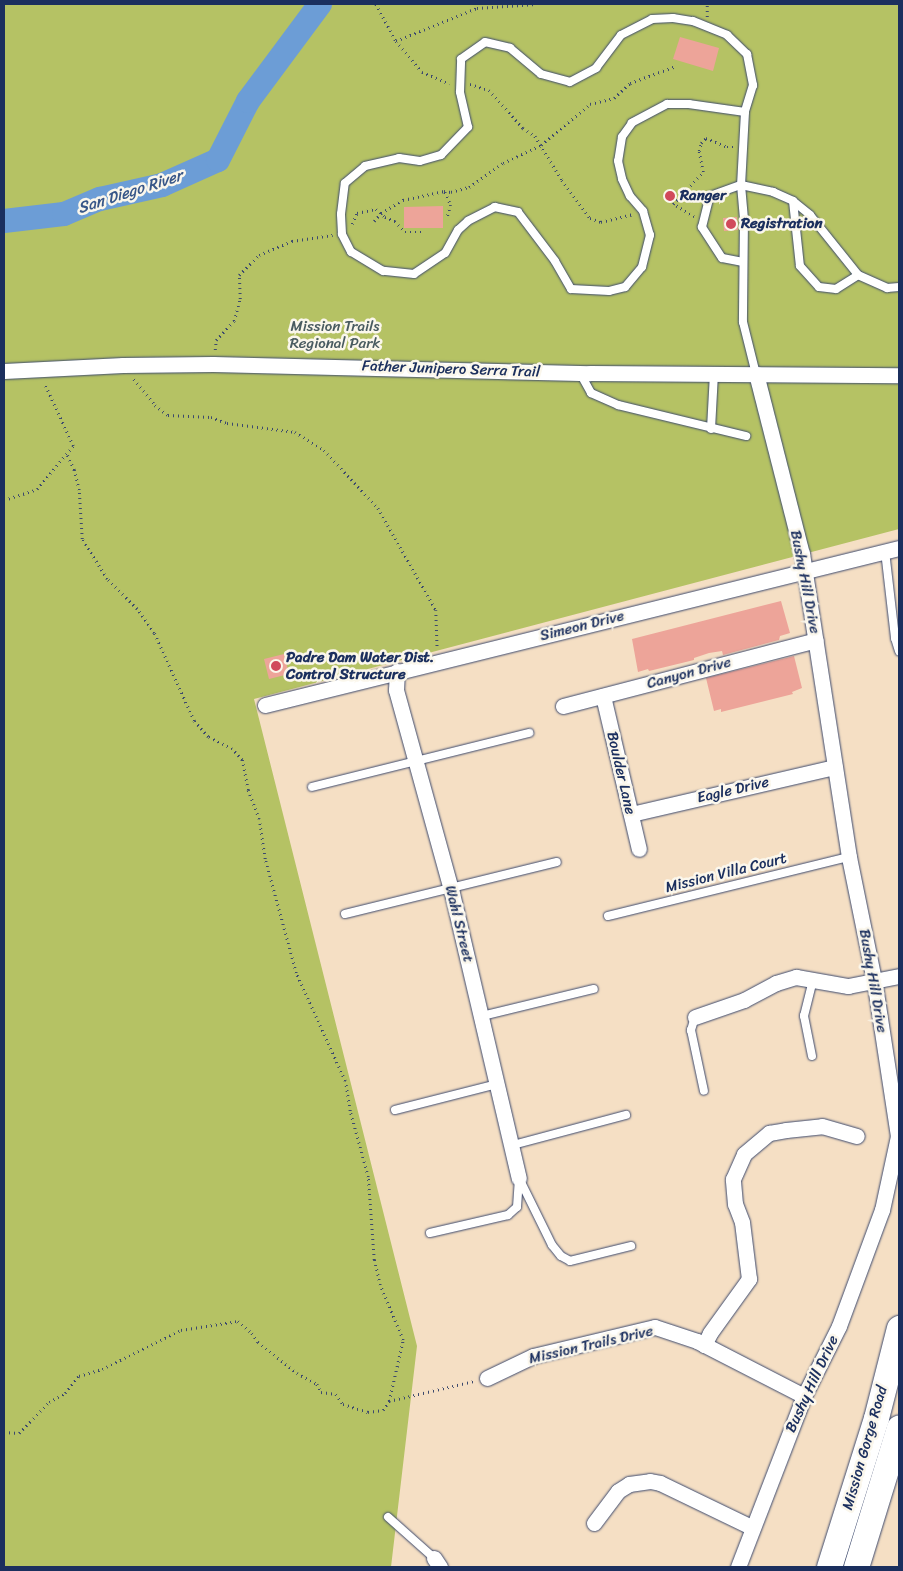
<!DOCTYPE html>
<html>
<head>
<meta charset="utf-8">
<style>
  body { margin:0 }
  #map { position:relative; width:903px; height:1571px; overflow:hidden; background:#f5dfc4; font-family:Sriracha,sans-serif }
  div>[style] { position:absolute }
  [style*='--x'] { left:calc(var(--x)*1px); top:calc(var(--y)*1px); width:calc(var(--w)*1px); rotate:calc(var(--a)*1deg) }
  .green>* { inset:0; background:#b5c264 }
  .river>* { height:24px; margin:-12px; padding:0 12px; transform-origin:12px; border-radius:12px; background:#6c9dd6 }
  .building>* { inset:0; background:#eda499 }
  .path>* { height:2.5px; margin-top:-1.25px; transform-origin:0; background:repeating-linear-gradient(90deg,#3c496d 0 1px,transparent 0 5px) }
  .roads { filter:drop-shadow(0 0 1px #3c496d) drop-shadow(0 0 1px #3c496d) }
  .service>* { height:8px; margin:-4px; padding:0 4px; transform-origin:4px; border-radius:4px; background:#fff }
  .minor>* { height:15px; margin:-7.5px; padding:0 7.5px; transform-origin:7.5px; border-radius:7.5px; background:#fff }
  .primary>* { height:25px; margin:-12.5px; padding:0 12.5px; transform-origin:12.5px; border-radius:12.5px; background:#fff }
  .dots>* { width:14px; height:14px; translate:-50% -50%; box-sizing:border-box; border:2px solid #fbf7ec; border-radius:50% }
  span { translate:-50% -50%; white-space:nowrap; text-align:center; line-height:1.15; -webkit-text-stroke:5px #fbf7ec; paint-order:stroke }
  .poi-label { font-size:15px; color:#1b2f5e; font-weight:700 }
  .left { translate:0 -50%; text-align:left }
  .park-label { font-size:15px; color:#495b60 }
  .street-label { font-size:15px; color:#1b2f5e }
  .water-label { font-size:16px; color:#375688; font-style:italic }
  .frame { position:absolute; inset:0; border:5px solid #1b2f5e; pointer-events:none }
</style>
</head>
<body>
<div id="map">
  <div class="green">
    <div style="clip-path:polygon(4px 4px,899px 4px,899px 529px,254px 699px,417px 1346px,391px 1567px,4px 1567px)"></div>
  </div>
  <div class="river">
    <div style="--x:4;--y:221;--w:60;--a:-6.7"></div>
    <div style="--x:64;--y:214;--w:39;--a:-23"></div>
    <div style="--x:100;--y:199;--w:64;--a:-12.7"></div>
    <div style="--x:162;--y:185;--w:61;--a:-24.1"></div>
    <div style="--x:218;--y:160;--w:66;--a:-63"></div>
    <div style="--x:248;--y:101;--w:121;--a:-53.4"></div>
  </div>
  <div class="building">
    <div style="clip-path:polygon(680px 37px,719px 48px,713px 71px,673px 59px)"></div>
    <div style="clip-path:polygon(443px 206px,443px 228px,404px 228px,404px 207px)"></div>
    <div style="clip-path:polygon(737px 217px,738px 230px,724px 231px,723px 218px)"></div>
    <div style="clip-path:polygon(781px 601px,790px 633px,780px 636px,779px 640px,723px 655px,722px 651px,709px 653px,694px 658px,694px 660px,649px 671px,648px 669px,638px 672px,632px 639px)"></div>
    <div style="clip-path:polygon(284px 654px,289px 674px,269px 679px,264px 659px)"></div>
    <div style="clip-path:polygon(794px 656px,802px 688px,792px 692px,793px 694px,721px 712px,721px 709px,714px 711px,706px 678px)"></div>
  </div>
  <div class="path">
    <div style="--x:376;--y:4;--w:42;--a:61.6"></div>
    <div style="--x:396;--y:41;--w:40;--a:50"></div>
    <div style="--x:422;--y:72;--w:30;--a:23"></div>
    <div style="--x:707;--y:17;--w:13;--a:-90"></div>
    <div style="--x:396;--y:41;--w:87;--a:-22.2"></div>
    <div style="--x:477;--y:8;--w:59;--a:-3.9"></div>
    <div style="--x:470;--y:84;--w:20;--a:18"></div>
    <div style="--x:489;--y:90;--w:51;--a:48.2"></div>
    <div style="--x:523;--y:128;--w:14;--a:34"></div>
    <div style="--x:535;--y:136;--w:52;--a:58.5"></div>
    <div style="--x:562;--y:180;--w:47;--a:53.6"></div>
    <div style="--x:590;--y:218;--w:12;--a:20"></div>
    <div style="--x:601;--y:222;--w:32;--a:-14"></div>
    <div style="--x:445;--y:192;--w:14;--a:65"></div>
    <div style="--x:451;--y:205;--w:14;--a:107"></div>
    <div style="--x:694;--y:217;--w:25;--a:-148"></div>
    <div style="--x:673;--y:204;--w:44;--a:-46.8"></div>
    <div style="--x:703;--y:172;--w:21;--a:-101"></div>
    <div style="--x:699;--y:151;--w:8;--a:-76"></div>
    <div style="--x:701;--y:143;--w:7;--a:-45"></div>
    <div style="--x:706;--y:138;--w:23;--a:23"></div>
    <div style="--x:727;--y:147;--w:8;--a:0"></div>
    <div style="--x:374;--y:221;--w:11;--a:-49"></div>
    <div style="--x:381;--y:213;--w:26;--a:-31"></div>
    <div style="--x:403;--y:200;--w:42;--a:-12.4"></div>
    <div style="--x:444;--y:191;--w:7;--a:8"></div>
    <div style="--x:451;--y:192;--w:19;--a:-16"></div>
    <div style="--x:469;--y:187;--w:42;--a:-35.2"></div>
    <div style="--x:503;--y:163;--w:42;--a:-25.3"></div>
    <div style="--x:541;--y:145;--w:64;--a:-39.9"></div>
    <div style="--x:590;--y:104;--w:25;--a:-14"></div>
    <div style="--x:614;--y:98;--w:22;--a:-43"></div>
    <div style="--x:630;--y:83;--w:49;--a:-20.3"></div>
    <div style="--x:352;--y:224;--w:12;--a:-66"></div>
    <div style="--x:357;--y:213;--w:19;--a:-12"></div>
    <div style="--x:376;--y:209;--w:12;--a:42"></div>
    <div style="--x:385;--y:217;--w:11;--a:22"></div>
    <div style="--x:395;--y:221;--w:15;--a:48"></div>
    <div style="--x:405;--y:232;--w:19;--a:0"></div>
    <div style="--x:215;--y:350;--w:10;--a:-84"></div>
    <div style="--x:216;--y:340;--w:26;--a:-47"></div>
    <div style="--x:234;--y:321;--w:23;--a:-75"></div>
    <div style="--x:240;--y:299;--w:24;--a:-92"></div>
    <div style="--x:239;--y:275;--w:28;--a:-45"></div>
    <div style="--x:259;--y:255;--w:36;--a:-23"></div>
    <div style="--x:292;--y:241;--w:41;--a:-8.3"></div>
    <div style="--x:134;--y:379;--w:33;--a:51"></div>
    <div style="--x:155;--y:405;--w:16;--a:38"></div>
    <div style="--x:168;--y:415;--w:43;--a:2.7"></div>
    <div style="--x:211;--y:417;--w:17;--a:21"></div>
    <div style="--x:227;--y:423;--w:69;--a:7.5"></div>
    <div style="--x:295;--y:432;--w:34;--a:32"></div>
    <div style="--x:324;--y:450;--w:79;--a:47"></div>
    <div style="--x:378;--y:508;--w:117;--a:60.4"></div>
    <div style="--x:436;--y:610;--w:38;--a:88"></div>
    <div style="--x:4;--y:500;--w:35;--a:-18"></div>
    <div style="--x:37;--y:489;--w:56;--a:-50.1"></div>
    <div style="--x:73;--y:446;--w:69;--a:-114.7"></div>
    <div style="--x:389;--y:1401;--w:87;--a:-13.2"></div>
    <div style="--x:4;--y:1432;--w:15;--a:4"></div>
    <div style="--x:19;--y:1433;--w:43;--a:-45.9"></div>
    <div style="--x:49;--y:1402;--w:18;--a:-29"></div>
    <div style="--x:65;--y:1393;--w:22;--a:-51"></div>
    <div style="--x:79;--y:1376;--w:24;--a:-17"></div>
    <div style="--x:102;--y:1369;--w:88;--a:-26.3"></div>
    <div style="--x:181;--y:1330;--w:58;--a:-9"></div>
    <div style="--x:238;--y:1321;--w:18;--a:41"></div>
    <div style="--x:252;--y:1333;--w:11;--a:56"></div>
    <div style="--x:258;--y:1342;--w:50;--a:38.5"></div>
    <div style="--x:297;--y:1373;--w:23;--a:29"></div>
    <div style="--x:317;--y:1384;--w:9;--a:63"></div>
    <div style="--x:321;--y:1392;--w:15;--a:8"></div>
    <div style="--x:336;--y:1394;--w:12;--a:55"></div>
    <div style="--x:343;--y:1404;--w:26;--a:18"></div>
    <div style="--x:368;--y:1412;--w:15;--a:-8"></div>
    <div style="--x:383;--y:1410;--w:11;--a:-56"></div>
    <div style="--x:389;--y:1401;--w:63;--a:-77.1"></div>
    <div style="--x:403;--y:1340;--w:60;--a:-112.7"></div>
    <div style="--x:380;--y:1285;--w:26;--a:-103"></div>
    <div style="--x:374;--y:1260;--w:83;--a:-94.1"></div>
    <div style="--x:368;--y:1177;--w:68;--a:-105.3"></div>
    <div style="--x:350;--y:1111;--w:30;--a:-99"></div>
    <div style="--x:345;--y:1081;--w:119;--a:-114.4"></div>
    <div style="--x:296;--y:973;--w:118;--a:-105.2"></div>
    <div style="--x:265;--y:859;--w:40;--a:-98.5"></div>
    <div style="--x:259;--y:819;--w:31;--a:-111"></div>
    <div style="--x:248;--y:790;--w:31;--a:-101"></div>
    <div style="--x:242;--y:760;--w:15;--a:-132"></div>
    <div style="--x:232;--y:749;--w:27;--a:-153"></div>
    <div style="--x:208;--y:737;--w:21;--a:-131"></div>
    <div style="--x:194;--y:721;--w:97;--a:-114.4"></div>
    <div style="--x:154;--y:633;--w:29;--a:-125"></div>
    <div style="--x:137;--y:609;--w:42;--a:-135"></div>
    <div style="--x:107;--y:579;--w:47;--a:-122"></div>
    <div style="--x:82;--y:539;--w:49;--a:-93.5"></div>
    <div style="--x:79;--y:490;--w:21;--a:-104"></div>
    <div style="--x:74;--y:470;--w:19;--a:-115"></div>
  </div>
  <div class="roads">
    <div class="service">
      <div style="--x:745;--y:112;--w:57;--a:-171.9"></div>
      <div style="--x:689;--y:104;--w:22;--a:180"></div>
      <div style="--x:667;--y:104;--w:40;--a:152"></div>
      <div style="--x:632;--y:123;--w:17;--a:126"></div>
      <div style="--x:622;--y:137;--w:24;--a:99"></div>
      <div style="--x:618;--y:161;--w:18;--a:77"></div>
      <div style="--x:622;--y:179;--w:19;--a:65"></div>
      <div style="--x:630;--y:196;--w:20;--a:49"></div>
      <div style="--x:643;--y:211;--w:25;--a:74"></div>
      <div style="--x:650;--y:235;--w:33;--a:104"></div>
      <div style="--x:642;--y:267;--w:26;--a:130"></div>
      <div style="--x:625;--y:287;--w:16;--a:166"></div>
      <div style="--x:609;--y:291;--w:38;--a:-177"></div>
      <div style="--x:571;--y:289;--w:32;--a:-120"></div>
      <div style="--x:555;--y:261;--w:61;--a:-127.1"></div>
      <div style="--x:518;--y:212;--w:24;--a:-168"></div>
      <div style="--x:495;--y:207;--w:30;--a:153"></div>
      <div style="--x:468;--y:221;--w:13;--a:138"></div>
      <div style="--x:458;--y:230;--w:26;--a:119"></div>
      <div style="--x:445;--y:253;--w:37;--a:146"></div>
      <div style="--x:414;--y:274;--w:31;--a:-174"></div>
      <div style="--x:383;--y:271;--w:37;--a:-149"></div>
      <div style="--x:351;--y:252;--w:20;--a:-117"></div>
      <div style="--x:342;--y:234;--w:20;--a:-93"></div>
      <div style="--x:341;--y:214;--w:31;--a:-83"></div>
      <div style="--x:345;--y:183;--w:26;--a:-40"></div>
      <div style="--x:365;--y:166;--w:35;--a:-13"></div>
      <div style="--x:399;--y:158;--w:21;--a:8"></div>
      <div style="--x:420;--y:161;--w:22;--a:-16"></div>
      <div style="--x:441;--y:155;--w:39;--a:-46"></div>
      <div style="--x:468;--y:127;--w:36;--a:-103"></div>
      <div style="--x:460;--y:92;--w:33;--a:-88"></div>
      <div style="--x:461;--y:59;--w:29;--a:-35"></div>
      <div style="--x:485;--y:42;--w:26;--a:13"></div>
      <div style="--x:510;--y:48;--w:40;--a:40"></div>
      <div style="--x:541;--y:74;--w:30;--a:15"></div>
      <div style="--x:570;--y:82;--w:30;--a:-28"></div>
      <div style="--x:596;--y:68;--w:41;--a:-52.9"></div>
      <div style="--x:621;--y:35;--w:35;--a:-27"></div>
      <div style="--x:652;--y:19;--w:21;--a:-3"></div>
      <div style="--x:673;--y:18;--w:20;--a:9"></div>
      <div style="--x:693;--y:21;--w:37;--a:22"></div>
      <div style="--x:727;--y:35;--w:28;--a:44"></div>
      <div style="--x:747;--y:54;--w:32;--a:79"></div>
      <div style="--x:753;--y:85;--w:28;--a:107"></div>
      <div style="--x:745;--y:112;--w:73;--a:93.1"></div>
      <div style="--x:741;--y:185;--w:33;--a:85"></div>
      <div style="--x:744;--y:218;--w:104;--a:90.6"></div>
      <div style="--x:743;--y:322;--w:54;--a:76"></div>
      <div style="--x:793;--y:201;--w:65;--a:83.9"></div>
      <div style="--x:800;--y:266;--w:28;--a:48"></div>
      <div style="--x:819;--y:287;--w:17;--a:7"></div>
      <div style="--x:836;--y:289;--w:26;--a:-32"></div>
      <div style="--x:743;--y:262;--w:21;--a:-169"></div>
      <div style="--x:722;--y:258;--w:37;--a:-123"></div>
      <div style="--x:702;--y:227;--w:32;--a:-76"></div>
      <div style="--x:710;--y:196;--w:33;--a:-20"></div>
      <div style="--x:741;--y:185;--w:33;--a:12"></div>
      <div style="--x:773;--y:192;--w:22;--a:24"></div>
      <div style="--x:793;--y:201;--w:22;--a:39"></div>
      <div style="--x:810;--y:215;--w:77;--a:51.3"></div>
      <div style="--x:858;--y:275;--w:32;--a:24"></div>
      <div style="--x:887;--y:288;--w:12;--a:-5"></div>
      <div style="--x:580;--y:373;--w:23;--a:61"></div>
      <div style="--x:591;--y:393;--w:30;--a:24"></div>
      <div style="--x:618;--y:405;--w:132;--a:13.6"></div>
      <div style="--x:711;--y:429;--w:55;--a:-86.9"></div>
      <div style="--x:885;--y:551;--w:88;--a:83.4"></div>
      <div style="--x:895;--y:638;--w:14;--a:73"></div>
      <div style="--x:312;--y:787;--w:224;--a:-14"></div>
      <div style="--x:345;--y:914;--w:218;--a:-13.8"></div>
      <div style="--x:608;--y:916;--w:248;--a:-13.8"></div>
      <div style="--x:482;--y:1016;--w:115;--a:-13.6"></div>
      <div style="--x:695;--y:1017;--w:14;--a:107"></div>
      <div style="--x:691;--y:1030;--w:62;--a:78"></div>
      <div style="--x:812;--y:1056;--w:41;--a:-101.3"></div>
      <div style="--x:804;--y:1016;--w:37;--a:-76"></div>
      <div style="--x:395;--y:1110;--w:105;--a:-14.3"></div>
      <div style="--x:513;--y:1145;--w:117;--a:-14.9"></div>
      <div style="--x:519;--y:1178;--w:75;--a:63.8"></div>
      <div style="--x:552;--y:1245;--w:14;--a:51"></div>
      <div style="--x:561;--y:1256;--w:10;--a:29"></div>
      <div style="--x:570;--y:1261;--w:63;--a:-13.8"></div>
      <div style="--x:430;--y:1233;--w:80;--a:-13"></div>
      <div style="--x:508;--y:1215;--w:12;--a:-42"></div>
      <div style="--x:517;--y:1207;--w:28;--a:-86"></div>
      <div style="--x:388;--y:1517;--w:62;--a:41.7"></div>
    </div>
    <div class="minor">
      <div style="--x:4;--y:371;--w:119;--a:-2.9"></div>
      <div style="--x:123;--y:365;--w:90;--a:-0.6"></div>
      <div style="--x:213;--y:364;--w:377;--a:1.4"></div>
      <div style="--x:590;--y:373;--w:309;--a:0.4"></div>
      <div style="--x:397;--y:671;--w:19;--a:93"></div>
      <div style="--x:396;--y:690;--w:206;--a:74.6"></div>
      <div style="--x:451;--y:889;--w:297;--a:76.8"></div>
      <div style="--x:603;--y:696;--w:157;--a:76.8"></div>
      <div style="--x:265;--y:705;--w:653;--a:-13.91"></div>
      <div style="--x:563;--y:706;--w:261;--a:-14.6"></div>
      <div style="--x:631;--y:814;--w:209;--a:-13"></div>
      <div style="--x:695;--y:1017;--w:52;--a:-19.1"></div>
      <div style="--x:744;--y:1000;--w:36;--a:-28"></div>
      <div style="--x:776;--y:983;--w:21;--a:-17"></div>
      <div style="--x:796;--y:977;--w:53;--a:9.8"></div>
      <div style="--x:848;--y:986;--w:52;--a:-11.1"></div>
      <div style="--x:704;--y:1345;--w:13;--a:-63"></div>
      <div style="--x:710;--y:1333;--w:67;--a:-54.2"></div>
      <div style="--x:749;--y:1279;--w:57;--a:-97"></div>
      <div style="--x:742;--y:1222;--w:19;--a:-111"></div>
      <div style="--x:735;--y:1204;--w:25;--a:-95"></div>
      <div style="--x:733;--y:1179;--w:27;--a:-66"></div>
      <div style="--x:744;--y:1154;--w:33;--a:-40"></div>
      <div style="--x:769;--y:1133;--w:17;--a:-10"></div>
      <div style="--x:786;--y:1130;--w:36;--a:-6"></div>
      <div style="--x:822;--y:1126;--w:36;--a:16"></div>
      <div style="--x:487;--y:1378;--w:51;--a:-25.6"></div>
      <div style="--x:533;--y:1356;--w:125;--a:-13.4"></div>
      <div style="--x:655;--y:1327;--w:44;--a:18.4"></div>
      <div style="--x:697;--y:1341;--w:120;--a:27.2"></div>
      <div style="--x:594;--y:1523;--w:40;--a:-53"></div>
      <div style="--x:618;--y:1491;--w:13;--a:-32"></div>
      <div style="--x:629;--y:1484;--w:21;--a:-8"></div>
      <div style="--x:650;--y:1481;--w:10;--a:11"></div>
      <div style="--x:660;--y:1483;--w:103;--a:25.8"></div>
      <div style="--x:434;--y:1558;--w:11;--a:56"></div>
      <div style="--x:738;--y:1567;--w:183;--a:-68.9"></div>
      <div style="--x:804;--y:1396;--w:78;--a:-63.4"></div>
      <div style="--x:839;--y:1326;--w:124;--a:-69.7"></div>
      <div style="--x:882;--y:1210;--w:76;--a:-77.8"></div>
      <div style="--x:898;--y:1136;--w:158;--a:-98.7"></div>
      <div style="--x:874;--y:980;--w:126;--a:-101.5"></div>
      <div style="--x:849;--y:857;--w:307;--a:-98.8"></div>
      <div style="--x:802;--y:554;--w:186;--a:-104.3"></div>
    </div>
    <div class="primary">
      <div style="--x:829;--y:1567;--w:156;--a:-72.5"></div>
      <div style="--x:876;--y:1418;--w:93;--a:-75.7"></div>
      <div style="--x:856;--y:1567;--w:146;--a:-72.9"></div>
    </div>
  </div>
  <div class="dots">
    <div style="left:670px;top:196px;background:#d1495b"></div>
    <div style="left:731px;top:224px;background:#d1495b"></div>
    <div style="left:276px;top:666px;background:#d1495b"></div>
  </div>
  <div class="poi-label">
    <span class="left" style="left:680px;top:196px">Ranger</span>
    <span class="left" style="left:741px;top:224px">Registration</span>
    <span class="left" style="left:286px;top:666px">Padre Dam Water Dist.<br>Control Structure</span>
  </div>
  <div class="park-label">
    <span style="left:335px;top:335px">Mission Trails<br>Regional Park</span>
  </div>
  <div class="street-label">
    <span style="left:451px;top:369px;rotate:2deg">Father Junipero Serra Trail</span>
    <span style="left:805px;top:582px;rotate:79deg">Bushy Hill Drive</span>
    <span style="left:582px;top:626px;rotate:-14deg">Simeon Drive</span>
    <span style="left:689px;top:673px;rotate:-15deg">Canyon Drive</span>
    <span style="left:621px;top:773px;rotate:77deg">Boulder Lane</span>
    <span style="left:733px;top:790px;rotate:-13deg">Eagle Drive</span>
    <span style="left:726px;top:873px;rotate:-14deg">Mission Villa Court</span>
    <span style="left:459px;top:924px;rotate:76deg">Wahl Street</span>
    <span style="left:873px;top:981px;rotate:80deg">Bushy Hill Drive</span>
    <span style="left:591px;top:1345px;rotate:-13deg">Mission Trails Drive</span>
    <span style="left:812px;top:1384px;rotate:-65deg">Bushy Hill Drive</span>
    <span style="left:865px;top:1448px;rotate:-74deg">Mission Gorge Road</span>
  </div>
  <div class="water-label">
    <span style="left:130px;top:192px;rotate:-18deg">San Diego River</span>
  </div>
  <div class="frame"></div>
</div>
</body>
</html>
